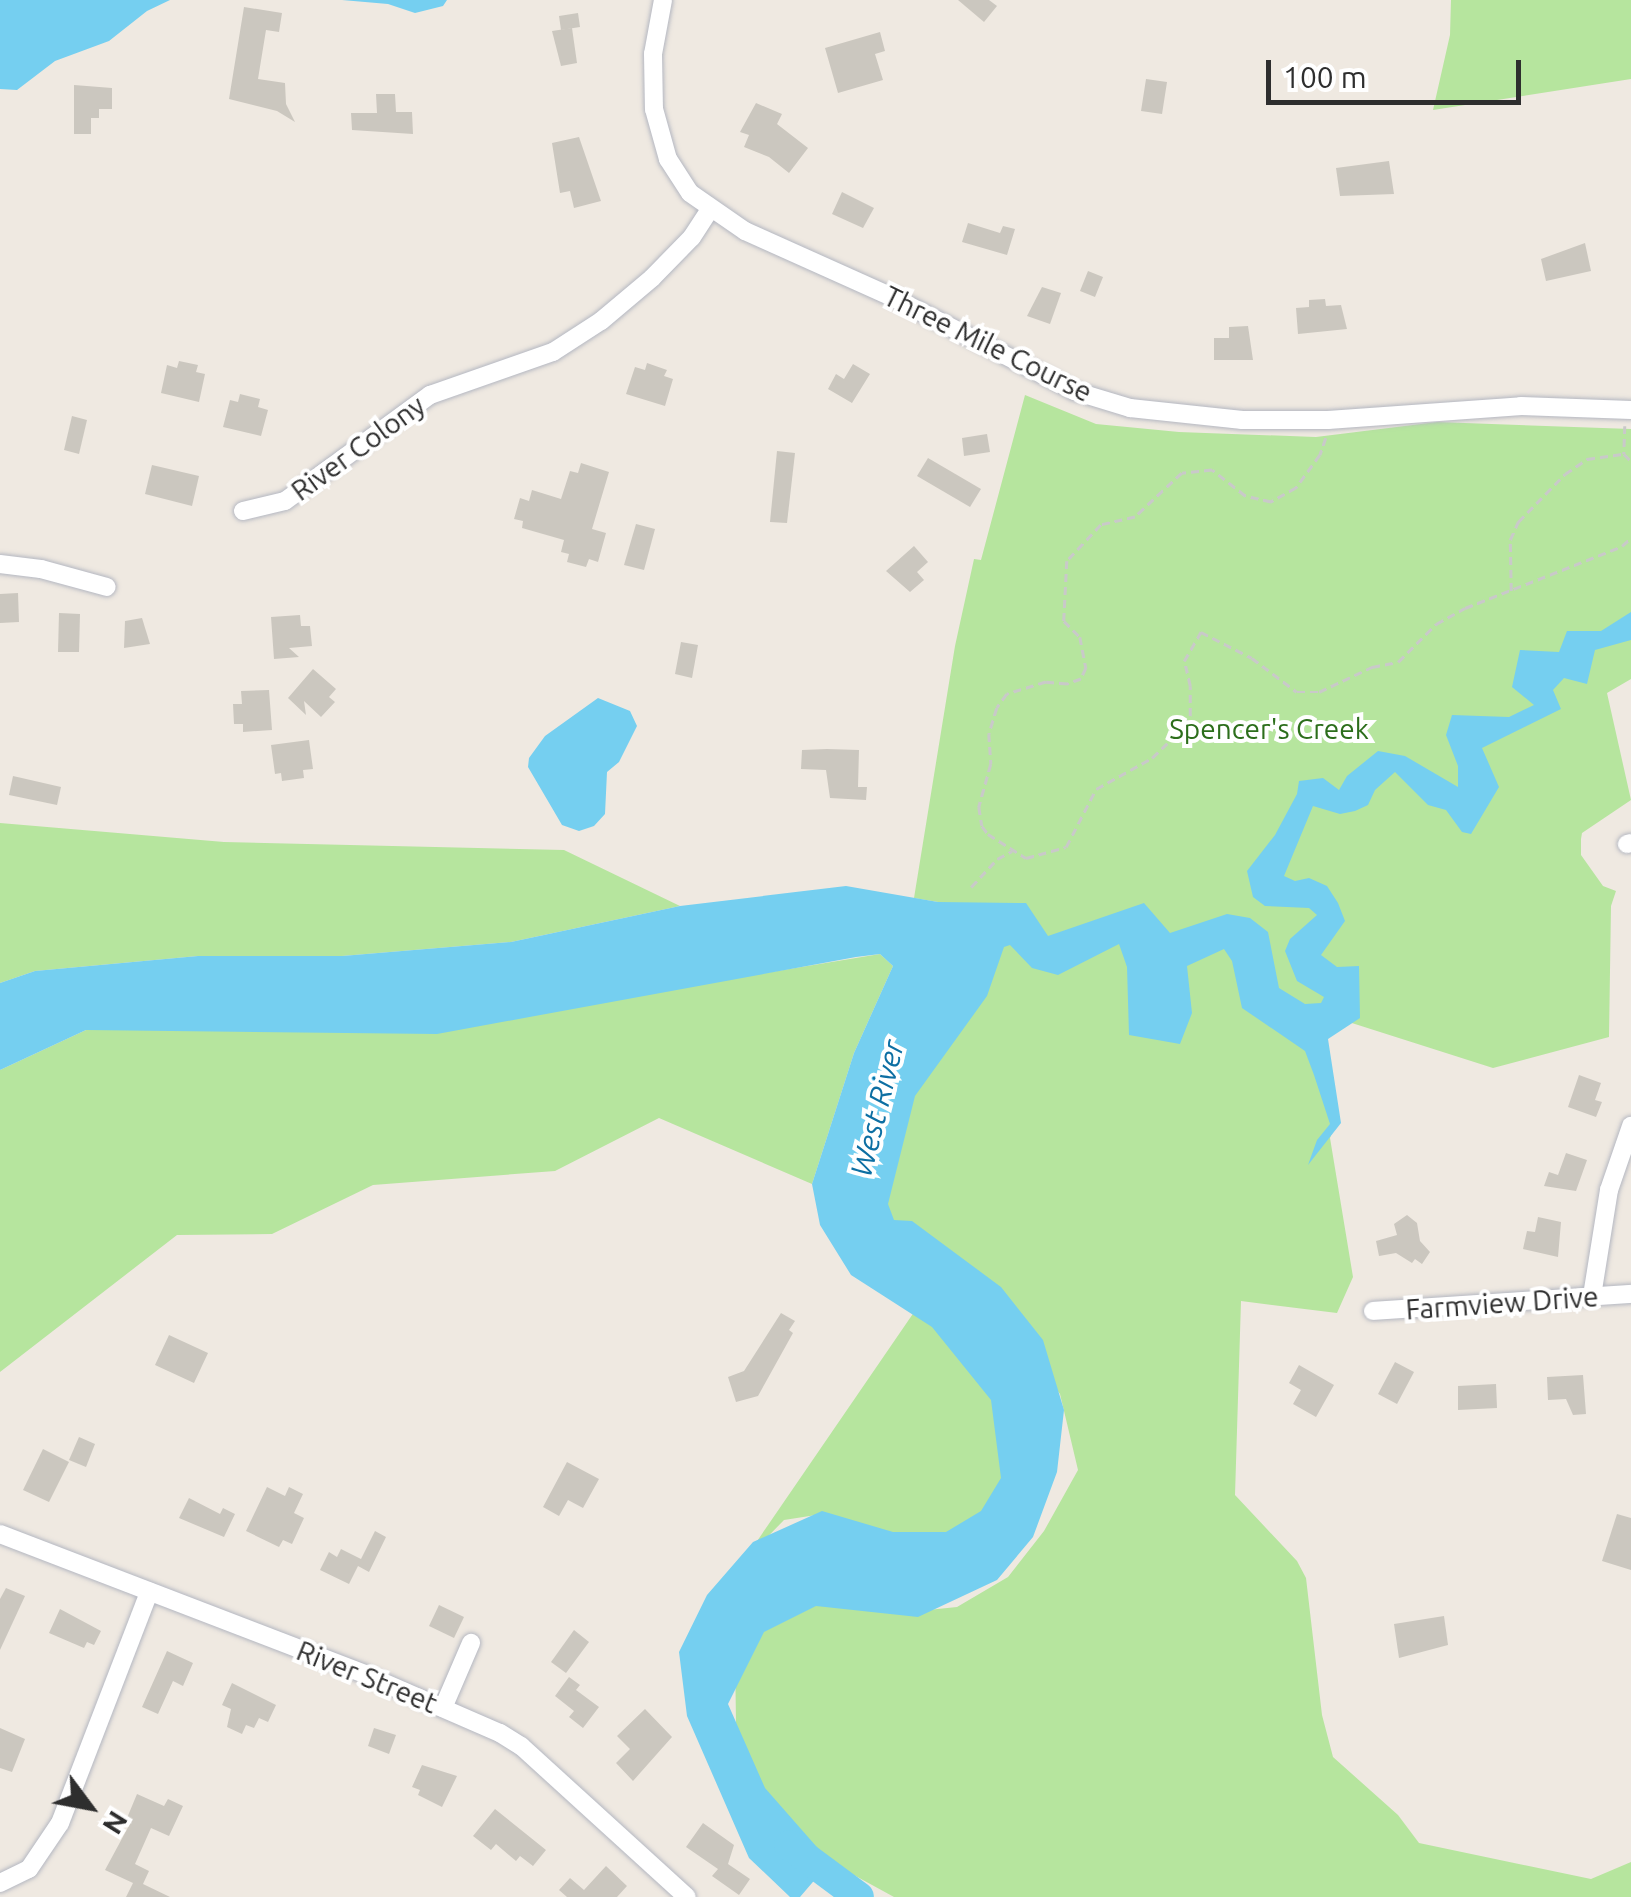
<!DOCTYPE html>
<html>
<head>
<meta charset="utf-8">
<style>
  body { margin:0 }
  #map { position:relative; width:1631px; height:1897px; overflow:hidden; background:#efe9e1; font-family:Ubuntu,sans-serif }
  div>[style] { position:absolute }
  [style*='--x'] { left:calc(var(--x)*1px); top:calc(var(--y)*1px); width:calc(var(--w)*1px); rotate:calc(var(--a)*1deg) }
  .green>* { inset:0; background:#b6e59e }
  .water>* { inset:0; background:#75cff0 }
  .river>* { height:30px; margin:-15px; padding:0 15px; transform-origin:15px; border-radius:15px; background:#75cff0 }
  .building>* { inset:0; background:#cbc7bf }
  .path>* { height:2.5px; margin-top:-1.25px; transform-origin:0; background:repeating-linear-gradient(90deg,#c9c9c9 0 8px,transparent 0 13px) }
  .roads { filter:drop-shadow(0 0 2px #b4b7c1) drop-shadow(0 0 2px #b4b7c1) }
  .minor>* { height:18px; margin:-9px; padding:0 9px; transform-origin:9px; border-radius:9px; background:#fff }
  span { translate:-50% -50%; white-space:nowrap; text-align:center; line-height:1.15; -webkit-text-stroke:8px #fff; paint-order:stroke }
  .street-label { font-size:28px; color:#2e2e2e }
  .park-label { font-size:28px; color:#2c6e1b }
  .water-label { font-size:30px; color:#0d6fa3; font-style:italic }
  .north { position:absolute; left:40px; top:1757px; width:100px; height:100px; -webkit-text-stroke:8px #fff; paint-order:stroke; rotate:122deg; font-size:28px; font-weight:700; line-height:40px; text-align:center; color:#2e2e2e }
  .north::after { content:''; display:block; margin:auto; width:35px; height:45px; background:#2e2e2e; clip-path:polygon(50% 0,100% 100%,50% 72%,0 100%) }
  .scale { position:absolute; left:1266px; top:60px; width:255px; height:45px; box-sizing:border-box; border:5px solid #2e2e2e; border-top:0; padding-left:12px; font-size:30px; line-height:35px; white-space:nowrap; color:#2e2e2e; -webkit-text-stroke:8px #fff; paint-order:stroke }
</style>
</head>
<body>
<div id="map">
  <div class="green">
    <div style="clip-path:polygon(1451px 0,1631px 0,1631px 79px,1433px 110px,1450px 35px)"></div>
    <div style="clip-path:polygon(1025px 395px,1096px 424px,1179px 432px,1316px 437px,1437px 422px,1631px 429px,1631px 679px,1607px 693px,1631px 800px,1582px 833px,1581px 839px,1581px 855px,1603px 886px,1616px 891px,1611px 906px,1609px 1037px,1493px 1068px,1333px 1017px,1308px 1020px,1335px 1125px,1330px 1138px,1353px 1277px,1337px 1313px,1241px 1301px,1235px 1495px,1297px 1561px,1306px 1578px,1322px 1715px,1333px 1757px,1398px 1815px,1419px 1843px,1591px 1879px,1631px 1862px,1631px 1897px,894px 1897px,830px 1862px,769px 1811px,736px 1724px,735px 1652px,771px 1592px,899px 1613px,957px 1607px,1008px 1577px,1044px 1531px,1078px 1470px,1060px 1394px,976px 1286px,880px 1220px,938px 902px,914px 898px,955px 646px,974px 559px,981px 560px)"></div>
    <div style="clip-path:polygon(0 823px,224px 842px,564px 850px,680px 906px,511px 942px,342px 956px,198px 956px,35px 971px,0 983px)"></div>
    <div style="clip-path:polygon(880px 954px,893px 966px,854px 1053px,812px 1184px,659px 1118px,555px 1171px,373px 1185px,272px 1234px,177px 1235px,0 1372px,0 1070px,86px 1030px,639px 994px)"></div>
    <div style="clip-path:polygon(921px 1302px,1002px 1380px,1005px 1503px,954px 1550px,816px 1515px,784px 1520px,742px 1563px)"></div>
  </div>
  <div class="water">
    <div style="clip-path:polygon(0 0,170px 0,147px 11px,109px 41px,55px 61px,17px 90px,0 89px)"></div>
    <div style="clip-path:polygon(342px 0,447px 0,443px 6px,415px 13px,388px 4px)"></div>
    <div style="clip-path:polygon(1631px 612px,1631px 640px,1595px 650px,1587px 684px,1564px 678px,1553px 690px,1561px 709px,1482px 748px,1499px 787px,1471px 834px,1462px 832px,1446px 810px,1428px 805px,1395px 772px,1375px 790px,1368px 805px,1355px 811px,1340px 814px,1313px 806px,1284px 876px,1295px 881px,1309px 878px,1327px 886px,1338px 903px,1345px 921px,1321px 955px,1337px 967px,1359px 966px,1360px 1018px,1328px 1039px,1341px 1123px,1308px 1165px,1317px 1140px,1330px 1124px,1314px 1075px,1305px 1051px,1242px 1008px,1232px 961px,1224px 949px,1187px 966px,1192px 1013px,1180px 1044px,1129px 1035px,1127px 967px,1119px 944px,1058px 975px,1032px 968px,1010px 945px,1004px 947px,987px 996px,915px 1096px,888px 1204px,894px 1220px,912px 1221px,1001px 1287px,1043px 1340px,1064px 1410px,1057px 1472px,1033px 1537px,997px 1580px,918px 1617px,816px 1606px,764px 1632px,728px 1704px,765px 1788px,830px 1862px,800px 1897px,790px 1897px,749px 1858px,687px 1716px,679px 1652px,707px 1595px,753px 1542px,822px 1511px,893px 1532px,946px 1532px,981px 1511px,1001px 1478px,991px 1400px,932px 1327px,851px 1275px,820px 1225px,812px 1184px,854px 1053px,893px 966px,880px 954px,856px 957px,437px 1034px,86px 1030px,0 1070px,0 983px,35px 971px,198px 956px,342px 956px,511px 942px,680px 906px,846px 886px,938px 902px,1026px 903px,1048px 936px,1144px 903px,1170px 933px,1227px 914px,1250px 918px,1268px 932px,1279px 988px,1305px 1004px,1321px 1003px,1324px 997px,1297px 981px,1285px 951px,1290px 939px,1317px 915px,1309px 908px,1265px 906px,1253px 897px,1247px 871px,1275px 835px,1297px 794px,1299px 781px,1323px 778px,1339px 790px,1347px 776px,1378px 751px,1405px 756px,1458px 787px,1458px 766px,1446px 735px,1452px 715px,1509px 717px,1534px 705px,1512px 687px,1520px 650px,1559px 652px,1567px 631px,1601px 631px)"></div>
    <div style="clip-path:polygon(598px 698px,630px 711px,637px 726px,619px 762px,607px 772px,605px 814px,594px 826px,579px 831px,562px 825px,528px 767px,529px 758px,545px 736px)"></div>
  </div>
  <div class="river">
    <div style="--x:789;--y:1845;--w:87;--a:36.6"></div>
  </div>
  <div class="building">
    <div style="clip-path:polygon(958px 0,989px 0,997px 6px,984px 22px)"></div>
    <div style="clip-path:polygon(244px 7px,282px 13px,279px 32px,266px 30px,258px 79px,285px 83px,286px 104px,295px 122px,277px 111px,229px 99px)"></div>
    <div style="clip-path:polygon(578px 13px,580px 27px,561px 30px,559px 16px)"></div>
    <div style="clip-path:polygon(572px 28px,577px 63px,561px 66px,552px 31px)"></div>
    <div style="clip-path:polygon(880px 32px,885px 51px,875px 54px,883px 80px,838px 93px,825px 48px)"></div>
    <div style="clip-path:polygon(1146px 79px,1167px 82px,1162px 114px,1141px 111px)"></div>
    <div style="clip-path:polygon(74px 85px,112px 88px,112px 109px,99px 109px,99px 118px,91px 118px,91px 134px,74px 134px)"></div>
    <div style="clip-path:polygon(376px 94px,395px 94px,396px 112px,412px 112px,413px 134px,352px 130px,351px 113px,377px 113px)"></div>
    <div style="clip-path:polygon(756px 103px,782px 114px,777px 124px,808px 148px,789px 173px,769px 157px,744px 147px,749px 135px,740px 132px)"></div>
    <div style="clip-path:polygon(579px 137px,601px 201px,574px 208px,570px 191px,560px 193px,552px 143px)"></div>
    <div style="clip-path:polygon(1389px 161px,1394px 194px,1340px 196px,1336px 168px)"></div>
    <div style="clip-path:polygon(842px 192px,874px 208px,863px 228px,832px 214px)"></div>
    <div style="clip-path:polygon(968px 223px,1000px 233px,1003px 226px,1015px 229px,1007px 255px,962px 242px)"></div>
    <div style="clip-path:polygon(1585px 243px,1591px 271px,1546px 281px,1541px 259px)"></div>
    <div style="clip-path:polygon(1088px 271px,1103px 277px,1095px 297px,1080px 291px)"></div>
    <div style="clip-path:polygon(1042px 287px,1061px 293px,1050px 324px,1027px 316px)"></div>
    <div style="clip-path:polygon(1325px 299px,1326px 306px,1341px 305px,1347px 329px,1298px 334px,1296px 308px,1309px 307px,1309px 300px)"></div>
    <div style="clip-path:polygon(1248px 326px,1253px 360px,1214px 360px,1214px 338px,1229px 338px,1229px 327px)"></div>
    <div style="clip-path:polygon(179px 361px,198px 365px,196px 372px,205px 374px,199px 402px,161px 393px,167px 365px,177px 368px)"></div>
    <div style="clip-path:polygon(647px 363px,667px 370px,664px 376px,673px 379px,665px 406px,626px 394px,635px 367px,645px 370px)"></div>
    <div style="clip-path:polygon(853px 364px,870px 374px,852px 403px,828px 389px,836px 374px,844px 379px)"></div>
    <div style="clip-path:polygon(240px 394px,260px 399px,258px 407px,268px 410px,261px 436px,223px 427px,230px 400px,238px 402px)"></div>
    <div style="clip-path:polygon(72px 416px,87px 420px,79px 454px,64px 450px)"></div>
    <div style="clip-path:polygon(987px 434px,990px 452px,964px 456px,962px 438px)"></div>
    <div style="clip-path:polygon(777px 451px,795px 453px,787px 523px,770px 522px)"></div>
    <div style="clip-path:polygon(928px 458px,981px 489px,970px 507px,917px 476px)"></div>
    <div style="clip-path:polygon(581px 463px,609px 472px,592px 529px,606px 533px,598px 562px,589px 559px,586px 567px,567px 562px,569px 554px,561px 552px,564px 540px,522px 528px,523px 521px,514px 519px,520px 498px,529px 501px,532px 490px,561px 499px,570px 471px,578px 473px)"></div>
    <div style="clip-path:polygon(152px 465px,199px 476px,192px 506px,145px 494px)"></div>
    <div style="clip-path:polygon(636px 524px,655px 529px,644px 570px,624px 565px)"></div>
    <div style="clip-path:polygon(914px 546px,928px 562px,917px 572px,924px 580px,910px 592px,886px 571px)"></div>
    <div style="clip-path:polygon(18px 593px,19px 622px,0 623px,0 594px)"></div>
    <div style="clip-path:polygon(59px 613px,80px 614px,79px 652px,58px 652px)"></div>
    <div style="clip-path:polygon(300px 615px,301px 626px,310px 626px,312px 646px,289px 648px,299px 657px,274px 659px,271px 617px)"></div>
    <div style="clip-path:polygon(142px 618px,150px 644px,124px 648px,125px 621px)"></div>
    <div style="clip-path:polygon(681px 642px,698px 645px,692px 678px,675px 674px)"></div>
    <div style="clip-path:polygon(313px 669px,336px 689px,329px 697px,335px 702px,321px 717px,304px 701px,306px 715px,288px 698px)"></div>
    <div style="clip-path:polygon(269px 690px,272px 730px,243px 732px,243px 724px,234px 724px,233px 704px,242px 704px,241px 691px)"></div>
    <div style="clip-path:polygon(309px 740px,313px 769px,303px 770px,304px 778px,282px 781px,281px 773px,275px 774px,271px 745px)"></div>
    <div style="clip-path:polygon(827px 749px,859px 750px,858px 787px,867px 787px,866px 800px,830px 798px,826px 770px,801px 769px,802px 750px)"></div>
    <div style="clip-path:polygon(13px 776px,61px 787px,57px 805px,9px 795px)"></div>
    <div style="clip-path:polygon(1579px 1075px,1601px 1083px,1595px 1100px,1602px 1102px,1596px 1117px,1568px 1107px)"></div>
    <div style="clip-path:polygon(1566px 1153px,1587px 1160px,1576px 1191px,1544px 1186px,1549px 1172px,1558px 1175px)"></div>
    <div style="clip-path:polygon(1407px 1215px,1417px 1223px,1420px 1241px,1430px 1252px,1422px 1264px,1415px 1259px,1412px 1263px,1396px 1253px,1379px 1256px,1376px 1241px,1397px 1235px,1394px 1224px)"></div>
    <div style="clip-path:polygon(1538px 1217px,1561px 1222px,1558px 1257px,1523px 1249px,1527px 1231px,1535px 1232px)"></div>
    <div style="clip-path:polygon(781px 1313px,795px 1321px,789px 1330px,793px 1333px,758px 1396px,736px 1402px,728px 1377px,744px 1371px)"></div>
    <div style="clip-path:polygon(169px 1335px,208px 1353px,194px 1383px,155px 1365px)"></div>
    <div style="clip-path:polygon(1395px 1362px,1414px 1372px,1397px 1404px,1378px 1394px)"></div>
    <div style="clip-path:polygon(1299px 1365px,1334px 1385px,1316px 1417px,1293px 1404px,1301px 1390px,1289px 1383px)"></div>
    <div style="clip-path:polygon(1583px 1375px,1586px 1414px,1573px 1415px,1566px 1399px,1548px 1400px,1547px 1377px)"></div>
    <div style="clip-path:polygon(1496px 1384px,1497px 1408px,1458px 1410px,1458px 1386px)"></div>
    <div style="clip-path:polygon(79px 1437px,95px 1444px,86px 1467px,69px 1460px)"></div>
    <div style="clip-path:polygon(43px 1449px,69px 1462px,49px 1502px,23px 1490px)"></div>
    <div style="clip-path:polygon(567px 1462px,599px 1479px,583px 1508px,568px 1500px,559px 1516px,543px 1507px)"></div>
    <div style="clip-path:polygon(267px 1487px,285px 1496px,289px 1487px,303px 1494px,294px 1513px,304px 1518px,292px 1544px,283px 1540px,279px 1547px,246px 1531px)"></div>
    <div style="clip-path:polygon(189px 1498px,220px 1514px,223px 1508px,235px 1514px,224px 1537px,179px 1518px)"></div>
    <div style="clip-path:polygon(1617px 1514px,1631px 1518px,1631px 1570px,1602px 1561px)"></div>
    <div style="clip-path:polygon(375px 1531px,386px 1537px,369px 1572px,358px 1566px,349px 1584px,320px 1570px,329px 1552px,337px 1557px,341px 1549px,361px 1559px)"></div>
    <div style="clip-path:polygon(6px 1588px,25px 1596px,0 1650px,0 1599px)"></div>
    <div style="clip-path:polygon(439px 1605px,464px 1617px,454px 1638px,429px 1626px)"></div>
    <div style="clip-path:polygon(60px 1609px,101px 1631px,94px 1645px,87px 1642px,84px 1648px,49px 1633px)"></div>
    <div style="clip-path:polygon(1444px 1616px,1448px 1645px,1399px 1658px,1394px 1624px)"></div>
    <div style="clip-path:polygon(574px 1630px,589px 1642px,566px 1673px,551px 1662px)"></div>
    <div style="clip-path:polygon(167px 1651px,193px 1663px,183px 1686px,173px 1681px,158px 1714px,142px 1707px)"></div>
    <div style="clip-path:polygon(569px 1677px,580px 1685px,576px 1690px,599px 1707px,583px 1728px,569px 1717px,574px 1711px,555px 1696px)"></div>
    <div style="clip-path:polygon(232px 1683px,276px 1705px,268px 1722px,259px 1718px,254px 1728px,246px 1725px,242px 1734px,227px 1727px,231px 1709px,222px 1705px)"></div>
    <div style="clip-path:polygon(645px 1709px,672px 1737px,633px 1781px,616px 1763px,630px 1749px,617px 1736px)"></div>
    <div style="clip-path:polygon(0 1728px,25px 1739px,12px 1772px,0 1768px)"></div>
    <div style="clip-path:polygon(374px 1728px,396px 1735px,389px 1754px,368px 1746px)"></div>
    <div style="clip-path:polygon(422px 1765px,457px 1776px,442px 1807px,418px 1795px,420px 1790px,412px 1787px)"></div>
    <div style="clip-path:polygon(137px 1794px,164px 1806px,168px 1799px,183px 1806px,169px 1836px,151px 1828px,135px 1864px,149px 1871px,143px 1884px,170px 1897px,126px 1897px,133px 1883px,105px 1870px,132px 1820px,127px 1818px)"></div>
    <div style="clip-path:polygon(495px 1809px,546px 1850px,533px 1866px,520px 1856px,516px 1861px,496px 1844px,491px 1850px,473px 1836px)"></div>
    <div style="clip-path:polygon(703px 1823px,734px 1845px,728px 1864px,750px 1879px,739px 1895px,712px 1876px,718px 1869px,686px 1847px)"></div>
    <div style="clip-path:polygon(606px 1866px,627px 1886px,617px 1897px,567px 1897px,559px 1890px,570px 1878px,584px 1890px)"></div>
  </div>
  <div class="path">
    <div style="--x:1625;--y:426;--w:28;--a:92"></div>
    <div style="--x:1624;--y:454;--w:10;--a:45"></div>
    <div style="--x:1326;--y:438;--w:18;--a:109"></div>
    <div style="--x:1320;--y:455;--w:41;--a:126"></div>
    <div style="--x:1296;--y:488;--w:29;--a:151"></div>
    <div style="--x:1271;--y:502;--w:27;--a:-167"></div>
    <div style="--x:1245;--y:496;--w:42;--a:-141.8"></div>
    <div style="--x:1212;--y:470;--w:30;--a:174"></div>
    <div style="--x:1182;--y:473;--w:64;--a:136.9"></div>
    <div style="--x:1135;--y:517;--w:35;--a:167"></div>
    <div style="--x:1101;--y:525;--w:50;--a:133.4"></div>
    <div style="--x:1067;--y:561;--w:60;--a:92.9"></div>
    <div style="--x:1064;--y:621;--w:23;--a:45"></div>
    <div style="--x:1080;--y:637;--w:32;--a:79"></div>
    <div style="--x:1086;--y:668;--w:12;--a:114"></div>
    <div style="--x:1081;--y:679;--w:15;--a:160"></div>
    <div style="--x:1067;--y:684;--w:21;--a:-175"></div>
    <div style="--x:1046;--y:682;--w:41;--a:162.9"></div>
    <div style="--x:1007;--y:694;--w:17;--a:126"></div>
    <div style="--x:997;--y:708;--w:27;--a:107"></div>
    <div style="--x:989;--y:734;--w:30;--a:86"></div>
    <div style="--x:991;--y:764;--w:45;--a:105.6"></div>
    <div style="--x:979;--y:807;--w:19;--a:81"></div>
    <div style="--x:982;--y:826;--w:10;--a:53"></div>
    <div style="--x:988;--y:834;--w:45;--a:32.3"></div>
    <div style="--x:1026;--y:858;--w:41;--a:-15.4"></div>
    <div style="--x:1066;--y:847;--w:65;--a:-62.7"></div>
    <div style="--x:1096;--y:789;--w:64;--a:-29"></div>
    <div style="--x:1152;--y:758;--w:45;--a:-44.1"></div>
    <div style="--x:1184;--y:727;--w:13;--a:-61"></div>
    <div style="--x:1190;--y:716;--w:30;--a:-90"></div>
    <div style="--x:1190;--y:686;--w:26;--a:-103"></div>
    <div style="--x:1184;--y:661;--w:34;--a:-60"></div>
    <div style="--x:1201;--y:632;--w:57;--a:27"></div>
    <div style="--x:1252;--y:658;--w:56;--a:37.1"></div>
    <div style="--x:1297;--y:692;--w:22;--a:0"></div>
    <div style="--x:1319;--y:692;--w:59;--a:-25.3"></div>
    <div style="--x:1372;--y:667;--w:26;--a:-11"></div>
    <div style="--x:1398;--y:662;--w:54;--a:-45"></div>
    <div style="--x:1436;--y:624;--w:33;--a:-29"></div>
    <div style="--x:1465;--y:608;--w:169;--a:-21.5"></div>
    <div style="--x:1622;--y:546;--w:12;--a:-42"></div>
    <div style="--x:1511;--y:591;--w:51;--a:-91.1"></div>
    <div style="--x:1510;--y:540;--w:20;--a:-66"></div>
    <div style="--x:1518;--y:522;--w:67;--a:-45.6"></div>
    <div style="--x:1565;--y:474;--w:27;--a:-34"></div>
    <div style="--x:1587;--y:459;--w:37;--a:-8"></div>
    <div style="--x:971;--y:887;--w:38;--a:-47"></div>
    <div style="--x:997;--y:859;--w:17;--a:-28"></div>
  </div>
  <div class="roads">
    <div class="minor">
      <div style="--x:663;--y:0;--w:55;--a:100.5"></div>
      <div style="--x:653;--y:54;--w:55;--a:89"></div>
      <div style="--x:654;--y:109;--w:52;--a:74.4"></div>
      <div style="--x:668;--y:159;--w:40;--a:57.1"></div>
      <div style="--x:690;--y:193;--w:67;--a:34.6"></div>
      <div style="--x:745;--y:231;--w:163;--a:24.2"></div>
      <div style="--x:894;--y:298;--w:203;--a:27.3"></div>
      <div style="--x:1074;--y:391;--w:59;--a:16.9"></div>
      <div style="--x:1130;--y:408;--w:113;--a:6.1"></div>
      <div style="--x:1242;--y:420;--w:86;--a:0"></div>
      <div style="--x:1328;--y:420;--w:194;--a:-4.1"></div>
      <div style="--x:1521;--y:406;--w:110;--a:2.1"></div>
      <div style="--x:243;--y:511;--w:43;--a:-13.4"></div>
      <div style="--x:285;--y:501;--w:180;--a:-36.2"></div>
      <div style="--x:430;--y:395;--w:130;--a:-19.3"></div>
      <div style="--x:553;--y:352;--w:57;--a:-32.9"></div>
      <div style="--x:601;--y:321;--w:67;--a:-40.1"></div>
      <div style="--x:652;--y:278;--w:57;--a:-45.7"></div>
      <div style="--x:692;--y:237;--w:33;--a:-57"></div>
      <div style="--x:0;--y:564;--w:41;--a:7"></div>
      <div style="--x:41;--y:569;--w:68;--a:15.3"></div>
      <div style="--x:1627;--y:844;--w:4;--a:-14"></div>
      <div style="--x:1592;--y:1296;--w:107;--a:-80.9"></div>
      <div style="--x:1609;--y:1190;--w:68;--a:-71"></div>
      <div style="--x:1373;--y:1311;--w:259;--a:-3.8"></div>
      <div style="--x:0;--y:1534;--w:390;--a:21"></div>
      <div style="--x:364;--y:1674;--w:148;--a:23.5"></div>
      <div style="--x:500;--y:1733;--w:25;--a:32"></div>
      <div style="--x:521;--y:1746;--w:224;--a:42.3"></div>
      <div style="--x:443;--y:1708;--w:71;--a:-66.7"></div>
      <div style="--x:0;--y:1883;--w:32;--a:-26"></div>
      <div style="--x:29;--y:1869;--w:55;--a:-56"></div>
      <div style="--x:60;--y:1823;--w:248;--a:-68.9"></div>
    </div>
  </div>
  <div class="street-label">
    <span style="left:988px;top:344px;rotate:26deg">Three Mile Course</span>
    <span style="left:358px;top:448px;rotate:-36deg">River Colony</span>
    <span style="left:1502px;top:1303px;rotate:-4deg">Farmview Drive</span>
    <span style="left:367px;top:1677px;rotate:22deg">River Street</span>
  </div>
  <div class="park-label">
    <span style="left:1269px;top:729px">Spencer's Creek</span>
  </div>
  <div class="water-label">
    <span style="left:877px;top:1108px;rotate:-76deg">West River</span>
  </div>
  <div class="north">N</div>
  <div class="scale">100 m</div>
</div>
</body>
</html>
